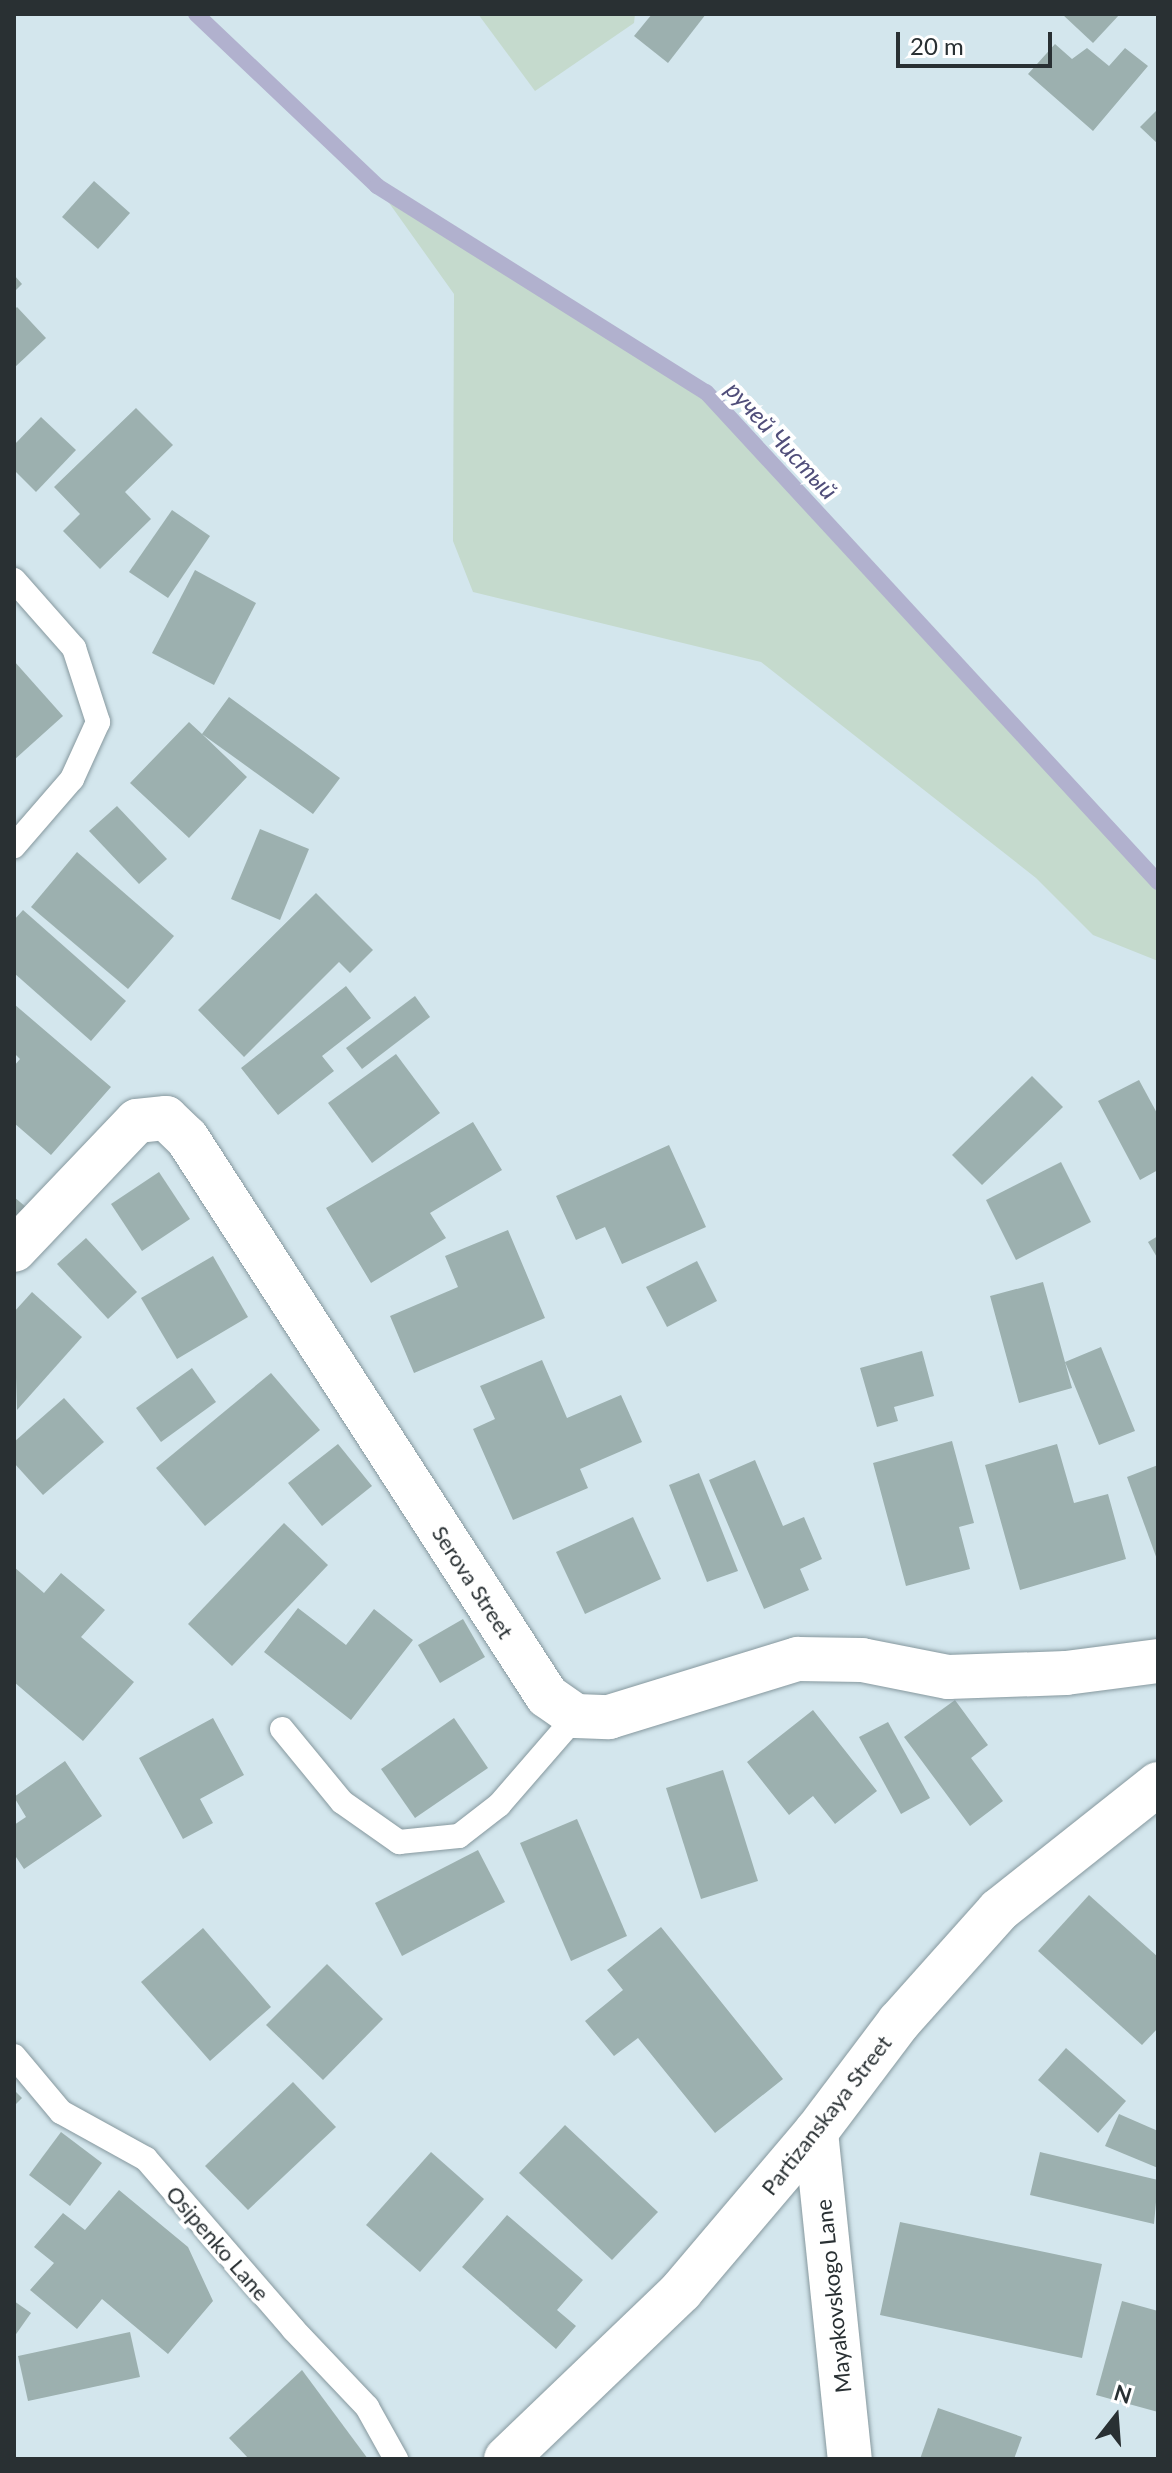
<!DOCTYPE html>
<html>
<head>
<meta charset="utf-8">
<style>
  body { margin:0 }
  #map { position:relative; width:1172px; height:2473px; overflow:hidden; background:#d3e6ed; font-family:Lato,sans-serif }
  div>[style] { position:absolute }
  [style*='--x'] { left:calc(var(--x)*1px); top:calc(var(--y)*1px); width:calc(var(--w)*1px); rotate:calc(var(--a)*1deg) }
  .green>* { inset:0; background:#c5dacd }
  .stream>* { height:16px; margin:-8px; padding:0 8px; transform-origin:8px; border-radius:8px; background:#b1b1ce }
  .building>* { inset:0; background:#9cb0af }
  .roads { filter:drop-shadow(0 0 2px #86989e) drop-shadow(0 0 2px #86989e) }
  .service>* { height:24px; margin:-12px; padding:0 12px; transform-origin:12px; border-radius:12px; background:#fff }
  .minor>* { height:44px; margin:-22px; padding:0 22px; transform-origin:22px; border-radius:22px; background:#fff }
  span { translate:-50% -50%; white-space:nowrap; text-align:center; line-height:1.15; -webkit-text-stroke:8px #fff; paint-order:stroke }
  .street-label { font-size:22px; color:#293033 }
  .water-label { font-size:24px; color:#504e7a; font-style:italic }
  .frame { position:absolute; inset:0; border:16px solid #293033; pointer-events:none }
  .north { position:absolute; left:1076px; top:2377px; width:80px; height:80px; -webkit-text-stroke:6px #fff; paint-order:stroke; rotate:17deg; font-size:22px; font-weight:700; line-height:32px; text-align:center; color:#293033 }
  .north::after { content:''; display:block; margin:auto; width:28px; height:36px; background:#293033; clip-path:polygon(50% 0,100% 100%,50% 72%,0 100%) }
  .scale { position:absolute; left:896px; top:32px; width:156px; height:36px; box-sizing:border-box; border:4px solid #293033; border-top:0; padding-left:10px; font-size:24px; line-height:28px; white-space:nowrap; color:#293033; -webkit-text-stroke:6px #fff; paint-order:stroke }
</style>
</head>
<body>
<div id="map">
  <div class="green">
    <div style="clip-path:polygon(478px 14px,635px 14px,634px 23px,535px 91px)"></div>
    <div style="clip-path:polygon(377px 186px,706px 392px,1152px 871px,1158px 882px,1158px 961px,1093px 935px,1036px 878px,761px 662px,473px 592px,453px 541px,454px 294px)"></div>
  </div>
  <div class="stream">
    <div style="--x:196;--y:14;--w:250;--a:43.5"></div>
    <div style="--x:377;--y:186;--w:388;--a:32.1"></div>
    <div style="--x:706;--y:392;--w:667;--a:47.31"></div>
  </div>
  <div class="building">
    <div style="clip-path:polygon(652px 14px,706px 14px,668px 63px,634px 36px)"></div>
    <div style="clip-path:polygon(1062px 14px,1120px 14px,1093px 43px)"></div>
    <div style="clip-path:polygon(1055px 44px,1072px 59px,1087px 48px,1109px 66px,1125px 48px,1148px 66px,1093px 131px,1028px 74px)"></div>
    <div style="clip-path:polygon(1158px 109px,1158px 144px,1140px 127px)"></div>
    <div style="clip-path:polygon(94px 181px,130px 213px,98px 249px,62px 217px)"></div>
    <div style="clip-path:polygon(14px 275px,22px 284px,14px 292px)"></div>
    <div style="clip-path:polygon(17px 307px,46px 338px,14px 368px,14px 310px)"></div>
    <div style="clip-path:polygon(136px 408px,173px 445px,125px 492px,151px 519px,100px 569px,63px 531px,80px 514px,54px 487px)"></div>
    <div style="clip-path:polygon(41px 417px,76px 450px,36px 492px,14px 470px,14px 445px)"></div>
    <div style="clip-path:polygon(172px 510px,210px 536px,168px 598px,129px 572px)"></div>
    <div style="clip-path:polygon(195px 570px,256px 603px,214px 685px,152px 653px)"></div>
    <div style="clip-path:polygon(14px 661px,63px 716px,14px 760px)"></div>
    <div style="clip-path:polygon(229px 697px,340px 778px,313px 814px,202px 734px,247px 777px,189px 838px,130px 783px,189px 722px,202px 734px)"></div>
    <div style="clip-path:polygon(117px 806px,167px 859px,139px 884px,89px 831px)"></div>
    <div style="clip-path:polygon(260px 829px,309px 849px,280px 920px,231px 899px)"></div>
    <div style="clip-path:polygon(77px 852px,174px 936px,128px 989px,31px 907px)"></div>
    <div style="clip-path:polygon(316px 893px,373px 950px,350px 973px,339px 962px,244px 1057px,198px 1010px)"></div>
    <div style="clip-path:polygon(23px 910px,126px 1001px,91px 1041px,14px 973px,14px 920px)"></div>
    <div style="clip-path:polygon(346px 986px,371px 1018px,322px 1056px,334px 1071px,278px 1115px,241px 1068px)"></div>
    <div style="clip-path:polygon(415px 996px,430px 1017px,362px 1069px,346px 1048px)"></div>
    <div style="clip-path:polygon(14px 1004px,111px 1087px,51px 1155px,14px 1123px,14px 1066px,20px 1059px,14px 1053px)"></div>
    <div style="clip-path:polygon(396px 1054px,440px 1113px,372px 1163px,328px 1103px)"></div>
    <div style="clip-path:polygon(1032px 1076px,1063px 1107px,982px 1185px,952px 1155px)"></div>
    <div style="clip-path:polygon(1139px 1080px,1158px 1115px,1158px 1170px,1140px 1180px,1098px 1101px)"></div>
    <div style="clip-path:polygon(473px 1122px,502px 1170px,430px 1213px,446px 1238px,371px 1283px,326px 1208px)"></div>
    <div style="clip-path:polygon(669px 1145px,706px 1227px,622px 1264px,605px 1227px,576px 1240px,556px 1196px)"></div>
    <div style="clip-path:polygon(1061px 1162px,1091px 1222px,1016px 1260px,986px 1200px)"></div>
    <div style="clip-path:polygon(159px 1172px,190px 1219px,142px 1251px,111px 1204px)"></div>
    <div style="clip-path:polygon(14px 1197px,26px 1207px,14px 1221px)"></div>
    <div style="clip-path:polygon(508px 1230px,545px 1318px,414px 1373px,390px 1316px,458px 1287px,445px 1256px)"></div>
    <div style="clip-path:polygon(1158px 1236px,1158px 1259px,1148px 1242px)"></div>
    <div style="clip-path:polygon(86px 1238px,137px 1292px,108px 1319px,57px 1264px)"></div>
    <div style="clip-path:polygon(213px 1256px,248px 1317px,177px 1359px,141px 1298px)"></div>
    <div style="clip-path:polygon(697px 1261px,717px 1301px,667px 1327px,646px 1287px)"></div>
    <div style="clip-path:polygon(1043px 1282px,1065px 1362px,1101px 1347px,1135px 1431px,1099px 1445px,1065px 1362px,1072px 1388px,1019px 1403px,990px 1296px)"></div>
    <div style="clip-path:polygon(32px 1292px,82px 1337px,17px 1410px,14px 1312px)"></div>
    <div style="clip-path:polygon(922px 1351px,934px 1396px,894px 1407px,898px 1421px,877px 1427px,860px 1368px)"></div>
    <div style="clip-path:polygon(542px 1360px,567px 1418px,621px 1395px,642px 1442px,580px 1469px,588px 1488px,513px 1520px,473px 1429px,495px 1419px,480px 1386px)"></div>
    <div style="clip-path:polygon(192px 1368px,216px 1402px,161px 1442px,136px 1408px)"></div>
    <div style="clip-path:polygon(271px 1373px,320px 1430px,205px 1526px,156px 1468px)"></div>
    <div style="clip-path:polygon(64px 1398px,104px 1442px,43px 1495px,14px 1463px,14px 1442px)"></div>
    <div style="clip-path:polygon(952px 1441px,974px 1523px,959px 1527px,970px 1569px,906px 1586px,873px 1463px)"></div>
    <div style="clip-path:polygon(338px 1444px,372px 1486px,322px 1526px,288px 1483px)"></div>
    <div style="clip-path:polygon(1057px 1444px,1074px 1503px,1108px 1494px,1126px 1559px,1020px 1590px,985px 1465px)"></div>
    <div style="clip-path:polygon(755px 1460px,783px 1526px,804px 1517px,822px 1559px,800px 1569px,809px 1590px,764px 1609px,709px 1480px)"></div>
    <div style="clip-path:polygon(1158px 1465px,1158px 1562px,1127px 1477px)"></div>
    <div style="clip-path:polygon(699px 1473px,738px 1571px,707px 1582px,669px 1485px)"></div>
    <div style="clip-path:polygon(633px 1517px,661px 1579px,585px 1614px,556px 1552px)"></div>
    <div style="clip-path:polygon(284px 1523px,328px 1565px,232px 1666px,188px 1624px)"></div>
    <div style="clip-path:polygon(14px 1567px,44px 1593px,61px 1573px,105px 1610px,81px 1637px,134px 1682px,83px 1741px,14px 1682px)"></div>
    <div style="clip-path:polygon(298px 1608px,346px 1645px,374px 1609px,413px 1640px,351px 1720px,264px 1652px)"></div>
    <div style="clip-path:polygon(463px 1619px,485px 1657px,440px 1683px,418px 1645px)"></div>
    <div style="clip-path:polygon(955px 1700px,988px 1745px,971px 1758px,1003px 1801px,970px 1826px,904px 1737px)"></div>
    <div style="clip-path:polygon(813px 1710px,877px 1791px,835px 1824px,813px 1796px,789px 1815px,747px 1762px)"></div>
    <div style="clip-path:polygon(213px 1718px,244px 1775px,200px 1799px,213px 1823px,183px 1839px,139px 1758px)"></div>
    <div style="clip-path:polygon(454px 1718px,488px 1768px,415px 1818px,381px 1769px)"></div>
    <div style="clip-path:polygon(888px 1722px,930px 1798px,901px 1814px,859px 1737px)"></div>
    <div style="clip-path:polygon(65px 1761px,102px 1816px,24px 1869px,14px 1854px,14px 1825px,26px 1817px,14px 1797px)"></div>
    <div style="clip-path:polygon(723px 1770px,758px 1881px,701px 1899px,666px 1788px)"></div>
    <div style="clip-path:polygon(577px 1819px,627px 1936px,571px 1961px,520px 1843px)"></div>
    <div style="clip-path:polygon(478px 1850px,505px 1902px,402px 1956px,375px 1903px)"></div>
    <div style="clip-path:polygon(1089px 1895px,1158px 1957px,1158px 2028px,1142px 2045px,1038px 1951px)"></div>
    <div style="clip-path:polygon(661px 1927px,783px 2079px,715px 2133px,638px 2038px,614px 2056px,585px 2021px,623px 1990px,607px 1970px)"></div>
    <div style="clip-path:polygon(203px 1928px,271px 2007px,210px 2061px,141px 1982px)"></div>
    <div style="clip-path:polygon(327px 1964px,383px 2019px,323px 2080px,266px 2025px)"></div>
    <div style="clip-path:polygon(1066px 2048px,1126px 2101px,1098px 2133px,1038px 2080px)"></div>
    <div style="clip-path:polygon(293px 2082px,336px 2127px,248px 2210px,205px 2166px)"></div>
    <div style="clip-path:polygon(14px 2090px,22px 2098px,14px 2106px)"></div>
    <div style="clip-path:polygon(1119px 2114px,1158px 2131px,1158px 2168px,1105px 2146px)"></div>
    <div style="clip-path:polygon(565px 2125px,658px 2212px,612px 2260px,519px 2173px)"></div>
    <div style="clip-path:polygon(61px 2132px,102px 2163px,70px 2206px,29px 2175px)"></div>
    <div style="clip-path:polygon(431px 2152px,484px 2199px,420px 2272px,366px 2225px)"></div>
    <div style="clip-path:polygon(1040px 2152px,1158px 2180px,1154px 2224px,1030px 2195px)"></div>
    <div style="clip-path:polygon(119px 2190px,188px 2247px,213px 2301px,168px 2354px,102px 2299px,77px 2329px,30px 2290px,54px 2263px,34px 2247px,63px 2213px,85px 2230px)"></div>
    <div style="clip-path:polygon(507px 2215px,583px 2280px,557px 2310px,576px 2326px,556px 2349px,462px 2267px)"></div>
    <div style="clip-path:polygon(900px 2222px,1102px 2264px,1082px 2358px,880px 2315px)"></div>
    <div style="clip-path:polygon(14px 2301px,31px 2313px,14px 2337px)"></div>
    <div style="clip-path:polygon(1122px 2301px,1158px 2311px,1158px 2412px,1096px 2395px)"></div>
    <div style="clip-path:polygon(130px 2332px,140px 2377px,28px 2401px,18px 2356px)"></div>
    <div style="clip-path:polygon(302px 2370px,368px 2459px,249px 2459px,229px 2438px)"></div>
    <div style="clip-path:polygon(938px 2408px,1022px 2437px,1014px 2459px,920px 2459px)"></div>
  </div>
  <div class="roads">
    <div class="service">
      <div style="--x:14;--y:580;--w:91;--a:48.6"></div>
      <div style="--x:74;--y:648;--w:78;--a:72"></div>
      <div style="--x:98;--y:722;--w:63;--a:114.5"></div>
      <div style="--x:72;--y:779;--w:89;--a:130.9"></div>
      <div style="--x:282;--y:1729;--w:94;--a:50.6"></div>
      <div style="--x:342;--y:1802;--w:70;--a:35.1"></div>
      <div style="--x:399;--y:1842;--w:60;--a:-5.7"></div>
      <div style="--x:459;--y:1836;--w:51;--a:-37.8"></div>
      <div style="--x:499;--y:1805;--w:118;--a:-49.1"></div>
      <div style="--x:14;--y:2056;--w:73;--a:50"></div>
      <div style="--x:61;--y:2112;--w:97;--a:28.9"></div>
      <div style="--x:146;--y:2159;--w:225;--a:49.1"></div>
      <div style="--x:293;--y:2329;--w:108;--a:46.5"></div>
      <div style="--x:367;--y:2407;--w:60;--a:60.9"></div>
    </div>
    <div class="minor">
      <div style="--x:14;--y:1250;--w:178;--a:-46.4"></div>
      <div style="--x:137;--y:1121;--w:29;--a:-6"></div>
      <div style="--x:166;--y:1118;--w:29;--a:44"></div>
      <div style="--x:187;--y:1138;--w:664;--a:57.17"></div>
      <div style="--x:547;--y:1696;--w:35;--a:35"></div>
      <div style="--x:576;--y:1716;--w:33;--a:2"></div>
      <div style="--x:609;--y:1717;--w:198;--a:-17.1"></div>
      <div style="--x:798;--y:1659;--w:64;--a:0.9"></div>
      <div style="--x:862;--y:1660;--w:88;--a:11.2"></div>
      <div style="--x:948;--y:1677;--w:118;--a:-1.9"></div>
      <div style="--x:1066;--y:1673;--w:93;--a:-7.4"></div>
      <div style="--x:816;--y:2132;--w:329;--a:84.1"></div>
      <div style="--x:506;--y:2459;--w:243;--a:-43.8"></div>
      <div style="--x:681;--y:2291;--w:209;--a:-49.7"></div>
      <div style="--x:816;--y:2132;--w:138;--a:-53"></div>
      <div style="--x:899;--y:2022;--w:150;--a:-48.2"></div>
      <div style="--x:999;--y:1910;--w:203;--a:-38.4"></div>
    </div>
  </div>
  <div class="street-label">
    <span style="left:473px;top:1582px;rotate:57deg">Serova Street</span>
    <span style="left:826px;top:2115px;rotate:-52deg">Partizanskaya Street</span>
    <span style="left:218px;top:2243px;rotate:49deg">Osipenko Lane</span>
    <span style="left:833px;top:2296px;rotate:-96deg">Mayakovskogo Lane</span>
  </div>
  <div class="water-label">
    <span style="left:782px;top:440px;rotate:47deg">ручей Чистый</span>
  </div>
  <div class="frame"></div>
  <div class="north">N</div>
  <div class="scale">20 m</div>
</div>
</body>
</html>
